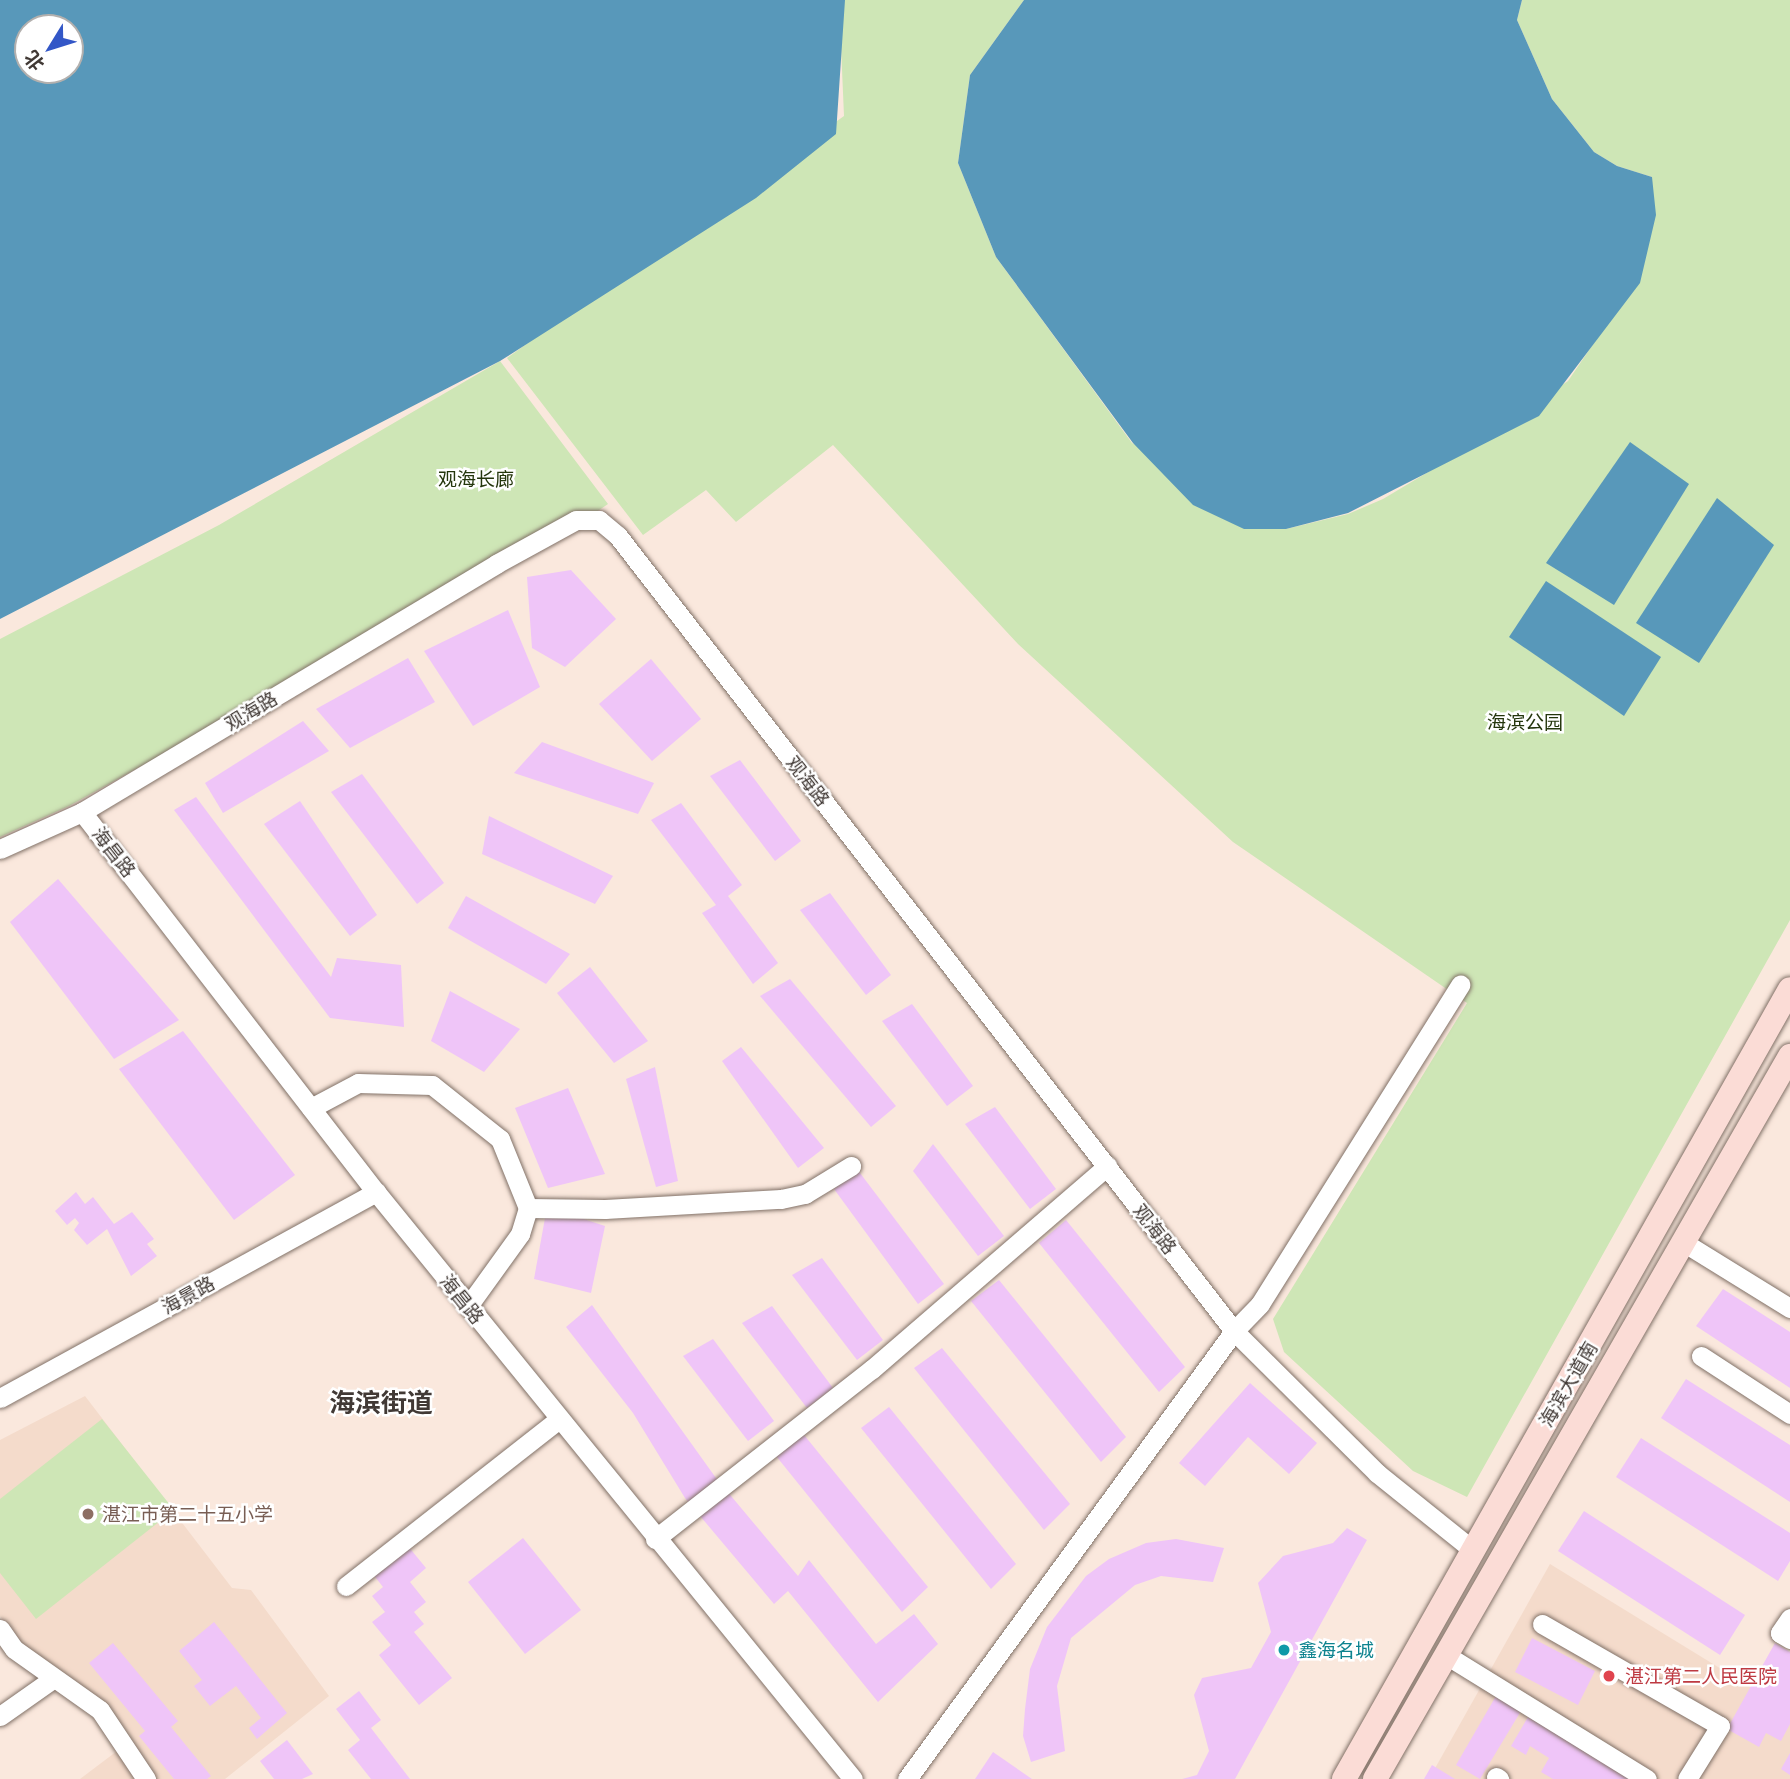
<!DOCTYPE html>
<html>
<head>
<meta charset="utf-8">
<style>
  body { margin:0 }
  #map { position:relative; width:1790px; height:1779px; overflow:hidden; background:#fae8dd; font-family:Barlow,"Noto Sans SC",sans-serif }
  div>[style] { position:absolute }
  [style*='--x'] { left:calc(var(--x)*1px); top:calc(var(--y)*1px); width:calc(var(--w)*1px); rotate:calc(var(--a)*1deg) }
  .built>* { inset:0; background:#f4dbcb }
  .green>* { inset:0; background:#cee6b6 }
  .water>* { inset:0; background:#5898ba }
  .building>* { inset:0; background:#efc5f8 }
  .roads { filter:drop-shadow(0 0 2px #817167) drop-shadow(0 0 2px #817167) }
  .minor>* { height:19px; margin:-9.5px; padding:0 9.5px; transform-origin:9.5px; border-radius:9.5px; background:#fff }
  .major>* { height:24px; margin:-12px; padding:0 12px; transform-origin:12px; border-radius:12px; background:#fbdcd6 }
  .dots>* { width:19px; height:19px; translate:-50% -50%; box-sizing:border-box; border:4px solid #fff; border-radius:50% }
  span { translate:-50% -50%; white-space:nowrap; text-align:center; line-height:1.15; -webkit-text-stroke:5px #fff; paint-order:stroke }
  .park-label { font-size:19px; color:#24360c }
  .street-label { font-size:19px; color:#413935 }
  .education-label { font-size:19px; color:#785e54 }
  .left { translate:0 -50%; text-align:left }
  .culture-label { font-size:19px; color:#0d838f }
  .health-label { font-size:19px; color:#be3a42 }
  .district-label { font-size:26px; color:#413935; font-weight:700 }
  .north { position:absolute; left:14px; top:14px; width:70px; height:70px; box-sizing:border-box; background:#fff; border:2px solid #b3b0ae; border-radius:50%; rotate:232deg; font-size:19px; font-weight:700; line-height:28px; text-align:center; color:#413935 }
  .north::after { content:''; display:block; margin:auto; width:24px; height:32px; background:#3357c7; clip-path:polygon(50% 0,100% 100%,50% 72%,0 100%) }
</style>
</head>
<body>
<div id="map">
  <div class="built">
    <div style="clip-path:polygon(85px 1396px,232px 1588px,251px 1590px,329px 1696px,225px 1779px,80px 1779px,129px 1742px,19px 1645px,0 1616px,0 1440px)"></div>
    <div style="clip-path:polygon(1550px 1564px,1790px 1711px,1790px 1779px,1429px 1779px)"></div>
  </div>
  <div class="green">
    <div style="clip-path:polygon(839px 0,1024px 0,970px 75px,958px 163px,996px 257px,1132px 443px,1286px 529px,1348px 514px,1383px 499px,1465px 450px,1568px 381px,1600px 334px,1652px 177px,1617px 166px,1594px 152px,1552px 99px,1517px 20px,1522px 0,1790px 0,1790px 920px,1467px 1497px,1413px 1471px,1284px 1352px,1273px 1319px,1467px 1003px,1233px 842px,1018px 644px,833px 445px,736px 522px,706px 490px,643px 535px,507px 358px,844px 116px)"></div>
    <div style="clip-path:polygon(500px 361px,608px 504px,574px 527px,69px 806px,0 837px,0 639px,219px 525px)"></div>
    <div style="clip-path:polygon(102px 1419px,174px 1510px,36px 1619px,0 1573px,0 1499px)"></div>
  </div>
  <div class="water">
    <div style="clip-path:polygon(evenodd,0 0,845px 0,836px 134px,756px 198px,500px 361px,0 619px,0 0,28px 28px,70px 28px,70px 70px,28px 70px,28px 28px)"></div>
    <div style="clip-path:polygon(1024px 0,1522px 0,1517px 20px,1552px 99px,1594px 152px,1617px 166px,1652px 177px,1656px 215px,1640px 283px,1539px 416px,1348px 513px,1286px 529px,1244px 529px,1193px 505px,1133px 443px,996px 257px,958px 163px,970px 75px)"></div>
    <div style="clip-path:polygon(1630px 442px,1689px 484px,1614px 605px,1546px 563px)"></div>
    <div style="clip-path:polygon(1717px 498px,1774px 545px,1699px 663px,1636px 623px)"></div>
    <div style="clip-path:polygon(1546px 581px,1661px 657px,1624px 716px,1509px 637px)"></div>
  </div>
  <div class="building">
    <div style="clip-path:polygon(571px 570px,616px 619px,565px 667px,532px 648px,527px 577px)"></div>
    <div style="clip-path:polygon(508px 610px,540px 687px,473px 726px,424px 651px)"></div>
    <div style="clip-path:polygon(408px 658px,435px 702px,350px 748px,316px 709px)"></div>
    <div style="clip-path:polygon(651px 659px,701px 719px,652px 761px,599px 704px)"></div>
    <div style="clip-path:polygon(303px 721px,329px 751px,223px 813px,205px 783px)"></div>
    <div style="clip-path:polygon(542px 742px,654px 783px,638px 814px,514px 773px)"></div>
    <div style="clip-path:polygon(740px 760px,801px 841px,775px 861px,710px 776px)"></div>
    <div style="clip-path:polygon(362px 774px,444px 883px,417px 904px,331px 792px)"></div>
    <div style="clip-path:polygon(196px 797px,331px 977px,337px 958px,401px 965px,404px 1027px,330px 1018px,174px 810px)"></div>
    <div style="clip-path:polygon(300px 801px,377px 915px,350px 936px,264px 824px)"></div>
    <div style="clip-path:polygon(681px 803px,742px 885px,728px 896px,778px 963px,753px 984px,702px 913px,716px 905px,651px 820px)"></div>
    <div style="clip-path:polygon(489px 816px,613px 876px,595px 904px,482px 854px)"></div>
    <div style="clip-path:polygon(58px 879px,179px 1020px,114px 1059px,10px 922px)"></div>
    <div style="clip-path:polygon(830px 893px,891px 975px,866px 995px,800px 910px)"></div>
    <div style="clip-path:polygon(466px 896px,570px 954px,546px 984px,448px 928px)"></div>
    <div style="clip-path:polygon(590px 967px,648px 1041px,614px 1063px,557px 993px)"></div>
    <div style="clip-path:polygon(790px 979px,896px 1106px,871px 1127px,760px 996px)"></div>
    <div style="clip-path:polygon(450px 991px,520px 1029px,484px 1072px,431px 1041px)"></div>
    <div style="clip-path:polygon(912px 1004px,973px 1086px,947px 1106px,882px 1021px)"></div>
    <div style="clip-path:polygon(183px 1031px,295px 1175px,234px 1220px,119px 1069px)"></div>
    <div style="clip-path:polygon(741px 1047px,824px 1148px,798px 1168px,722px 1061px)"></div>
    <div style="clip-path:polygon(655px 1067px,678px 1181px,656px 1187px,626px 1079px)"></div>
    <div style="clip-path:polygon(568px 1088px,605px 1174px,548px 1188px,515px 1108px)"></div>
    <div style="clip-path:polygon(995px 1107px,1056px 1189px,1030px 1209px,965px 1124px)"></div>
    <div style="clip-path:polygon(933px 1144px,1004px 1236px,978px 1256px,913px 1171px)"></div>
    <div style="clip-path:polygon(857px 1169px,944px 1284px,918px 1304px,834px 1189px)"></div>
    <div style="clip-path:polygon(76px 1192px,85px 1204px,93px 1197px,114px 1224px,132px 1212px,154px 1239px,147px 1244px,157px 1256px,131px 1276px,107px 1229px,87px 1245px,74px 1230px,79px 1223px,75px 1218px,67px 1225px,55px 1211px)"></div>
    <div style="clip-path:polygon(547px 1207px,605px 1226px,591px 1293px,534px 1279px)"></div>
    <div style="clip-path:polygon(1066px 1220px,1185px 1367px,1159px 1392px,1039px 1243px)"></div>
    <div style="clip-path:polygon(822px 1258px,883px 1340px,857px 1360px,792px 1275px)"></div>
    <div style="clip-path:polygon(999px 1280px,1126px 1437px,1101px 1462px,971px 1301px)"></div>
    <div style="clip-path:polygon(1723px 1289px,1790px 1332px,1790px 1388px,1696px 1326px)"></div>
    <div style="clip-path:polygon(592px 1305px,716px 1478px,798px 1576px,809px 1560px,876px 1644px,914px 1614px,938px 1644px,878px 1702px,788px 1591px,774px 1604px,685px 1498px,633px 1413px,566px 1327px)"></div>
    <div style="clip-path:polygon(772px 1306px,833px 1388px,807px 1408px,742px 1323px)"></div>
    <div style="clip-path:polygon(713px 1339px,774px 1421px,748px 1441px,683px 1356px)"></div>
    <div style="clip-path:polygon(942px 1348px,1070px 1504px,1044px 1530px,914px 1368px)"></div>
    <div style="clip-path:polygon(1686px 1379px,1790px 1445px,1790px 1502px,1661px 1418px)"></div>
    <div style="clip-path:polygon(1250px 1383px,1317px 1443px,1289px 1474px,1248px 1437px,1205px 1486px,1179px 1463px)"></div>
    <div style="clip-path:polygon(889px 1407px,1016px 1564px,991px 1589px,861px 1428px)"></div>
    <div style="clip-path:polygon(800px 1430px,928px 1587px,902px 1612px,772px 1451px)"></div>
    <div style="clip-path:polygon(1641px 1438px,1790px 1533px,1790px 1561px,1778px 1581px,1616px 1477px)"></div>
    <div style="clip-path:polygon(1584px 1511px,1745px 1615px,1720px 1655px,1558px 1551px)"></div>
    <div style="clip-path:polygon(1347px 1528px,1367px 1540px,1235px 1779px,1182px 1779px,1197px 1775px,1209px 1751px,1194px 1695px,1202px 1678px,1251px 1668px,1271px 1632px,1258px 1583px,1283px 1556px,1333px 1543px)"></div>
    <div style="clip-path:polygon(523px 1538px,581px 1610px,525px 1654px,468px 1582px)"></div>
    <div style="clip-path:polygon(1176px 1539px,1224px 1548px,1213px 1582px,1161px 1576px,1135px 1585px,1071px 1638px,1057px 1686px,1065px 1751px,1031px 1762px,1023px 1736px,1025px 1709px,1030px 1669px,1047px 1627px,1086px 1576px,1109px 1559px,1146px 1543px)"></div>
    <div style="clip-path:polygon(403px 1540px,426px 1568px,410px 1582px,426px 1602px,414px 1612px,424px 1624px,414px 1632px,452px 1678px,419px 1705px,379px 1655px,391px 1645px,372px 1622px,385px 1612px,372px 1596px,383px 1587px,368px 1568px)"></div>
    <div style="clip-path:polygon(214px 1622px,287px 1713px,257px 1739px,249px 1728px,261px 1718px,236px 1686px,210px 1706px,194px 1686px,202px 1680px,179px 1651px)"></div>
    <div style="clip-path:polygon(1532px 1638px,1595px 1671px,1578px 1705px,1515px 1672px)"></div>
    <div style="clip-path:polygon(113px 1643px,178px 1721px,171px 1727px,211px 1776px,207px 1779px,174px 1779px,139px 1736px,145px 1731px,89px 1663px)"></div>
    <div style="clip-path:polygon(1775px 1643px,1790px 1652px,1790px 1724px,1781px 1741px,1766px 1733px,1759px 1747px,1727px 1729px)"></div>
    <div style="clip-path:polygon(359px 1691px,381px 1720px,371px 1728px,410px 1779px,371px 1779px,348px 1750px,360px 1740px,336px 1709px)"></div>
    <div style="clip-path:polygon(1496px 1696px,1521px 1711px,1480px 1779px,1456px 1765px)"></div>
    <div style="clip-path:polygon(1528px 1717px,1635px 1779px,1553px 1779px,1541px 1772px,1549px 1758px,1530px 1746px,1526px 1755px,1511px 1746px)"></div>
    <div style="clip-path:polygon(287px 1740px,313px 1774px,302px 1779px,274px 1779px,260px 1761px)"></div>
    <div style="clip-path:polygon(993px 1752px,1032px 1779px,975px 1779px)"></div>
    <div style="clip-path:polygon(1790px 1753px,1790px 1775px,1781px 1769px)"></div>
    <div style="clip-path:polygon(1432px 1765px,1455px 1779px,1424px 1779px)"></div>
  </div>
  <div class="roads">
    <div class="minor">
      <div style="--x:82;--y:812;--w:480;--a:52.3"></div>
      <div style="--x:376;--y:1192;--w:756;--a:50.9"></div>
      <div style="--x:0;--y:849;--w:90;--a:-24.3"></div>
      <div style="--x:82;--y:812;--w:483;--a:-30.9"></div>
      <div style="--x:496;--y:564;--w:91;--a:-28.8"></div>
      <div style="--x:576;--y:520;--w:23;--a:0"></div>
      <div style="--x:599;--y:520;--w:25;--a:40"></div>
      <div style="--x:618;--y:536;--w:1006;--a:52.23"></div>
      <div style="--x:1234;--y:1331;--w:202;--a:44.8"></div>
      <div style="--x:1377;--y:1473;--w:124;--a:38.8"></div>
      <div style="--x:311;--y:1108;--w:53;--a:-28"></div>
      <div style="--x:358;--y:1083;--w:74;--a:1.5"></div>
      <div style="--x:432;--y:1085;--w:87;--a:38.5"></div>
      <div style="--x:500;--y:1139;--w:74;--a:67.9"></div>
      <div style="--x:528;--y:1208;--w:27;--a:107"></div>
      <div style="--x:520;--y:1234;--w:89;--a:125.8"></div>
      <div style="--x:528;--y:1208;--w:77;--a:0.7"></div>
      <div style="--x:605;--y:1209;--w:176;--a:-3.3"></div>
      <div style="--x:781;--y:1199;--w:25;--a:-12"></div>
      <div style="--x:805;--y:1194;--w:54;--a:-31.3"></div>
      <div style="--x:1683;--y:1242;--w:126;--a:31.7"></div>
      <div style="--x:1701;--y:1356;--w:106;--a:33.1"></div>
      <div style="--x:0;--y:1398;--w:429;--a:-28.7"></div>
      <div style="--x:655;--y:1539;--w:276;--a:-38.1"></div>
      <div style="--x:872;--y:1369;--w:311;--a:-40.8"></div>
      <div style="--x:346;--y:1586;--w:271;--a:-38.1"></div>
      <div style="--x:1790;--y:1618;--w:18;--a:124"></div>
      <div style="--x:1780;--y:1633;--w:12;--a:31"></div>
      <div style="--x:1542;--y:1624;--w:205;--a:29.8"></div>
      <div style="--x:1720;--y:1726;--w:62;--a:121.9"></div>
      <div style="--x:0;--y:1629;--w:24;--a:55"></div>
      <div style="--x:14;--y:1649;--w:105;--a:35.3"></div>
      <div style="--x:100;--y:1710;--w:83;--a:56.3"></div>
      <div style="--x:1446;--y:1655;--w:236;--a:31.7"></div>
      <div style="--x:0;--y:1716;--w:66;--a:-35.1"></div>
      <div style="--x:1496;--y:1777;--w:4;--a:34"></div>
      <div style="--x:907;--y:1779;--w:555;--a:-53.87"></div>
      <div style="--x:1234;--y:1331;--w:37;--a:-46"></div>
      <div style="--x:1260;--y:1304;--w:377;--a:-57.9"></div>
    </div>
    <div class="major">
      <div style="--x:1344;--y:1779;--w:907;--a:-60.55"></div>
      <div style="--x:1375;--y:1779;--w:834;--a:-60.14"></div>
    </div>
  </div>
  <div class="dots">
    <div style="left:88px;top:1514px;background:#8d6e63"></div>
    <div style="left:1284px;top:1650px;background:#0f9aa8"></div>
    <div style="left:1609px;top:1676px;background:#e0444e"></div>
  </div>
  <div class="park-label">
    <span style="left:476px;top:479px">观海长廊</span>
    <span style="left:1525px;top:722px">海滨公园</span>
  </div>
  <div class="street-label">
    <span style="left:251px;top:711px;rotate:-31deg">观海路</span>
    <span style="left:808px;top:781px;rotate:52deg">观海路</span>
    <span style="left:114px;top:852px;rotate:52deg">海昌路</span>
    <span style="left:1155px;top:1229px;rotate:52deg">观海路</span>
    <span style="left:188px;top:1295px;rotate:-29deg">海景路</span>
    <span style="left:462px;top:1299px;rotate:51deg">海昌路</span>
    <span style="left:1568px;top:1384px;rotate:-60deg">海滨大道南</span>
  </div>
  <div class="education-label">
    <span class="left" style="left:102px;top:1514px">湛江市第二十五小学</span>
  </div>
  <div class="culture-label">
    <span class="left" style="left:1298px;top:1650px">鑫海名城</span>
  </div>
  <div class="health-label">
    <span class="left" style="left:1625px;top:1676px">湛江第二人民医院</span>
  </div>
  <div class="district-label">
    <span style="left:381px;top:1402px">海滨街道</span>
  </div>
  <div class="north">北</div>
</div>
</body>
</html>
